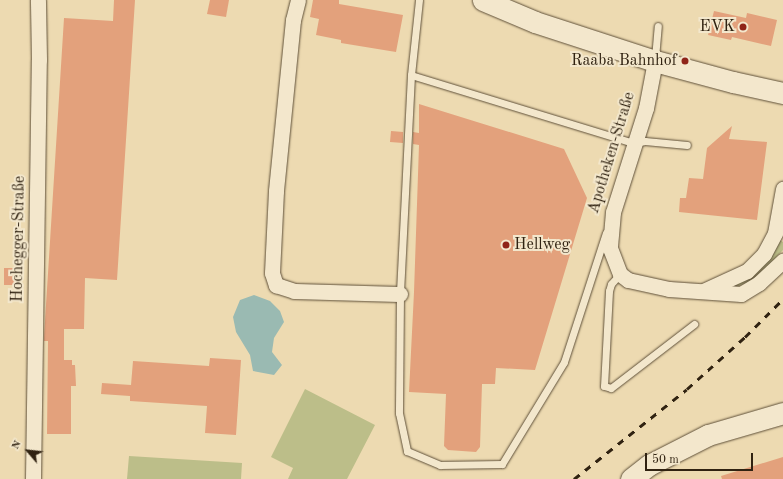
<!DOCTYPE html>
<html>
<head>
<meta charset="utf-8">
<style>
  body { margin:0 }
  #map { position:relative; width:783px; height:479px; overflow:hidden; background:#eddab1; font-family:"Old Standard TT",serif }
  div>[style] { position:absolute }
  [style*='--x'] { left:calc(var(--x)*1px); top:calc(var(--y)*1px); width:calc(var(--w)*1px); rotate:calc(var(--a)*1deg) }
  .green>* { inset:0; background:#bcbe89 }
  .water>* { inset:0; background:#9abab2 }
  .building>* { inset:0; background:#e3a17c }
  .roads { filter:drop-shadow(0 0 1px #5f5039) drop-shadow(0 0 1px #5f5039) }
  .lane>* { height:7px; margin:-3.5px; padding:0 3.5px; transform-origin:3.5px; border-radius:3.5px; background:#f3e7cc }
  .street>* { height:15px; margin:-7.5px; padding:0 7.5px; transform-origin:7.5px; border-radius:7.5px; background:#f3e7cc }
  .secondary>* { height:21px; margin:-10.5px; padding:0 10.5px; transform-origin:10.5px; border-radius:10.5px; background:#f3e7cc }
  .rail>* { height:3px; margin-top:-1.5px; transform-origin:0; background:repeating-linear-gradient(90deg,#302211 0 7px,transparent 0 14px) }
  .dots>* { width:11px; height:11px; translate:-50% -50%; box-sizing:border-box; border:2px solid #f3e7cc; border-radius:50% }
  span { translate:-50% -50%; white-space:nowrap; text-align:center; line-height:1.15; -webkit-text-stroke:4px #f3e7cc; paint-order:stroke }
  .poi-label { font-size:16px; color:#302211 }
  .right { translate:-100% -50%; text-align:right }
  .left { translate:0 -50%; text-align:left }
  .street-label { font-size:16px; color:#302211 }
  .north { position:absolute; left:8px; top:431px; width:40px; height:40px; -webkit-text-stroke:3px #f3e7cc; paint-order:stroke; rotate:298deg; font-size:11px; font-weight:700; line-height:16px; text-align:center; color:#302211 }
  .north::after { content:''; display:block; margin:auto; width:14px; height:18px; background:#302211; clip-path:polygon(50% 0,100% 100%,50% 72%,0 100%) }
  .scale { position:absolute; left:645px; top:453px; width:108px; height:18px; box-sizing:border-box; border:2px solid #302211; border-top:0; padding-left:5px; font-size:12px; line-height:14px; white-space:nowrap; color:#302211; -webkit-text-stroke:3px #f3e7cc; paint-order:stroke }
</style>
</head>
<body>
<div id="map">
  <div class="green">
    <div style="clip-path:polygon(777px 238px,783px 242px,783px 250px,754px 280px,731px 289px,728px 284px)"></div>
    <div style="clip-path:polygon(305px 389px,375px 425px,347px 479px,288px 479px,293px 468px,271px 457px)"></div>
    <div style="clip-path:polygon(129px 456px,242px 463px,241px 479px,127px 479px)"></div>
  </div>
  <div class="water">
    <div style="clip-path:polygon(254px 295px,270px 301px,280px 311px,284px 322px,274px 338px,272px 352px,282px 365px,274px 375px,253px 371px,250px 355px,236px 332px,233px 317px,240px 300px)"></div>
  </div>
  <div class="building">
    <div style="clip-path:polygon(114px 0,135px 0,117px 280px,85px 278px,84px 329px,64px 329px,64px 360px,72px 360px,72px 365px,75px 365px,76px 386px,71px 386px,71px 434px,47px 434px,48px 341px,44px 341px,44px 337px,64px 18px,113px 21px)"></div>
    <div style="clip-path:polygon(210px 0,229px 0,226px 17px,207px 14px)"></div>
    <div style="clip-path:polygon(313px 0,339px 0,339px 4px,403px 15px,396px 52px,341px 43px,341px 40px,316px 35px,319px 19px,310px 17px)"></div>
    <div style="clip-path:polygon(714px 11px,746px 18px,747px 13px,777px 20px,771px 46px,732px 37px,731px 40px,708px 35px)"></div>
    <div style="clip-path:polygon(419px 104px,564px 149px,587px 198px,535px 370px,496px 368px,495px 384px,482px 384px,480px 447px,476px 452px,448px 450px,444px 446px,446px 394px,409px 392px,414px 292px,419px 145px,413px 144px,413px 132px,419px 133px)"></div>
    <div style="clip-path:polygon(732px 126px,729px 139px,767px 142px,757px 220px,679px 212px,680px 198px,686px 198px,689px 178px,703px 179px,707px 148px)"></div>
    <div style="clip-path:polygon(391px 131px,403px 132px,403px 143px,390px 142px)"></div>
    <div style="clip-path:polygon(4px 268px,17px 268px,17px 285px,4px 285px)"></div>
    <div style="clip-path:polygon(210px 358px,241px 360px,236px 435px,205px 433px,207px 406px,130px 401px,130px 396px,101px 394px,102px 383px,131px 385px,133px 361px,209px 366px)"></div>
    <div style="clip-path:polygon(783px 457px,783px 479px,722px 479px,721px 476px)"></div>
  </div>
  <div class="roads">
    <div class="lane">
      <div style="--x:419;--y:0;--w:75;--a:96.1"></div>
      <div style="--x:411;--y:75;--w:219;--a:92.9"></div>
      <div style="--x:400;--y:294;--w:119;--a:90.5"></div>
      <div style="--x:399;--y:413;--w:39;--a:78"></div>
      <div style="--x:407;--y:451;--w:36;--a:23"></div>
      <div style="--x:440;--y:465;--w:62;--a:-0.9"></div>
      <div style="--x:502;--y:464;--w:119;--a:-58.7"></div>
      <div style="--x:564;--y:362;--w:136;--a:-72"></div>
      <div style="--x:655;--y:58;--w:32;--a:-85"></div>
      <div style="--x:411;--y:75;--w:233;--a:17"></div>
      <div style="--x:634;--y:143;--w:11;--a:-10"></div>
      <div style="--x:645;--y:141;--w:42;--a:5.4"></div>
      <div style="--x:620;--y:274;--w:13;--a:132"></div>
      <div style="--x:611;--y:284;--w:7;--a:106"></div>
      <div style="--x:609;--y:291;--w:95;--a:93"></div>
      <div style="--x:604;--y:386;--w:7;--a:16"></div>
      <div style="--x:611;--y:388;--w:105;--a:-37.6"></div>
    </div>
    <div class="street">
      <div style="--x:298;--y:0;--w:21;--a:104"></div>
      <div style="--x:293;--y:20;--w:172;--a:95.7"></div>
      <div style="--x:276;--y:191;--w:82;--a:92.8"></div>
      <div style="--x:272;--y:273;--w:13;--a:72"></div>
      <div style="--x:276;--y:285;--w:19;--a:18"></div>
      <div style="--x:294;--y:291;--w:106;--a:1.6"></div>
      <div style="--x:655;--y:61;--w:48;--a:100.8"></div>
      <div style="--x:646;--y:108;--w:109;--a:107.6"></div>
      <div style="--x:613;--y:212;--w:36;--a:95"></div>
      <div style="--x:610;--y:248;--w:28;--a:69"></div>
      <div style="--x:620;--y:274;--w:10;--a:37"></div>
      <div style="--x:628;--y:280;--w:42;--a:12.4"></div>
      <div style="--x:669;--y:289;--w:72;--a:4"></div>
      <div style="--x:741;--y:294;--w:21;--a:-31"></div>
      <div style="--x:759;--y:283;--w:33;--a:-43"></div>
      <div style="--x:703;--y:291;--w:48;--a:-24.4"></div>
      <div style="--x:747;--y:271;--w:24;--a:-45"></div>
      <div style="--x:764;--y:254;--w:24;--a:-62"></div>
      <div style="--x:775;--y:233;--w:45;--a:-79.7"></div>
      <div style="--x:33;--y:479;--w:419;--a:-89.2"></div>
      <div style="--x:39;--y:60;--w:60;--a:-91"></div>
    </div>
    <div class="secondary">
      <div style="--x:483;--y:0;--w:56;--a:22.9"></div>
      <div style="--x:535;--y:22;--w:126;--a:18"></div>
      <div style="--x:655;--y:61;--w:81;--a:15.1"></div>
      <div style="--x:733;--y:82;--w:51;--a:12.4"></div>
      <div style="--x:631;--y:479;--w:23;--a:-38"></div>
      <div style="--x:649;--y:465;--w:66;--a:-27"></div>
      <div style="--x:708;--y:435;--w:78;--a:-16.3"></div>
    </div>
  </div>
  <div class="rail">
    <div style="--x:574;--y:479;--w:144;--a:-38.5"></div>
    <div style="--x:687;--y:389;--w:78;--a:-41.9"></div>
    <div style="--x:745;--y:337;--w:54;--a:-45"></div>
  </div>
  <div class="dots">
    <div style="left:743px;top:27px;background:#8f2418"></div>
    <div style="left:685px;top:61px;background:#8f2418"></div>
    <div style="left:506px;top:245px;background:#8f2418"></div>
  </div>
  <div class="poi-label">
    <span class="right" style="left:735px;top:27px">EVK</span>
    <span class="right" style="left:677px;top:61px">Raaba Bahnhof</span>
    <span class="left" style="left:514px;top:245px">Hellweg</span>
  </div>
  <div class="street-label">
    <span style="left:612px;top:153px;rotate:-73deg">Apotheken-Straße</span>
    <span style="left:19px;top:239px;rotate:-89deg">Hochegger-Straße</span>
  </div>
  <div class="north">N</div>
  <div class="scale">50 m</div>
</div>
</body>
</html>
